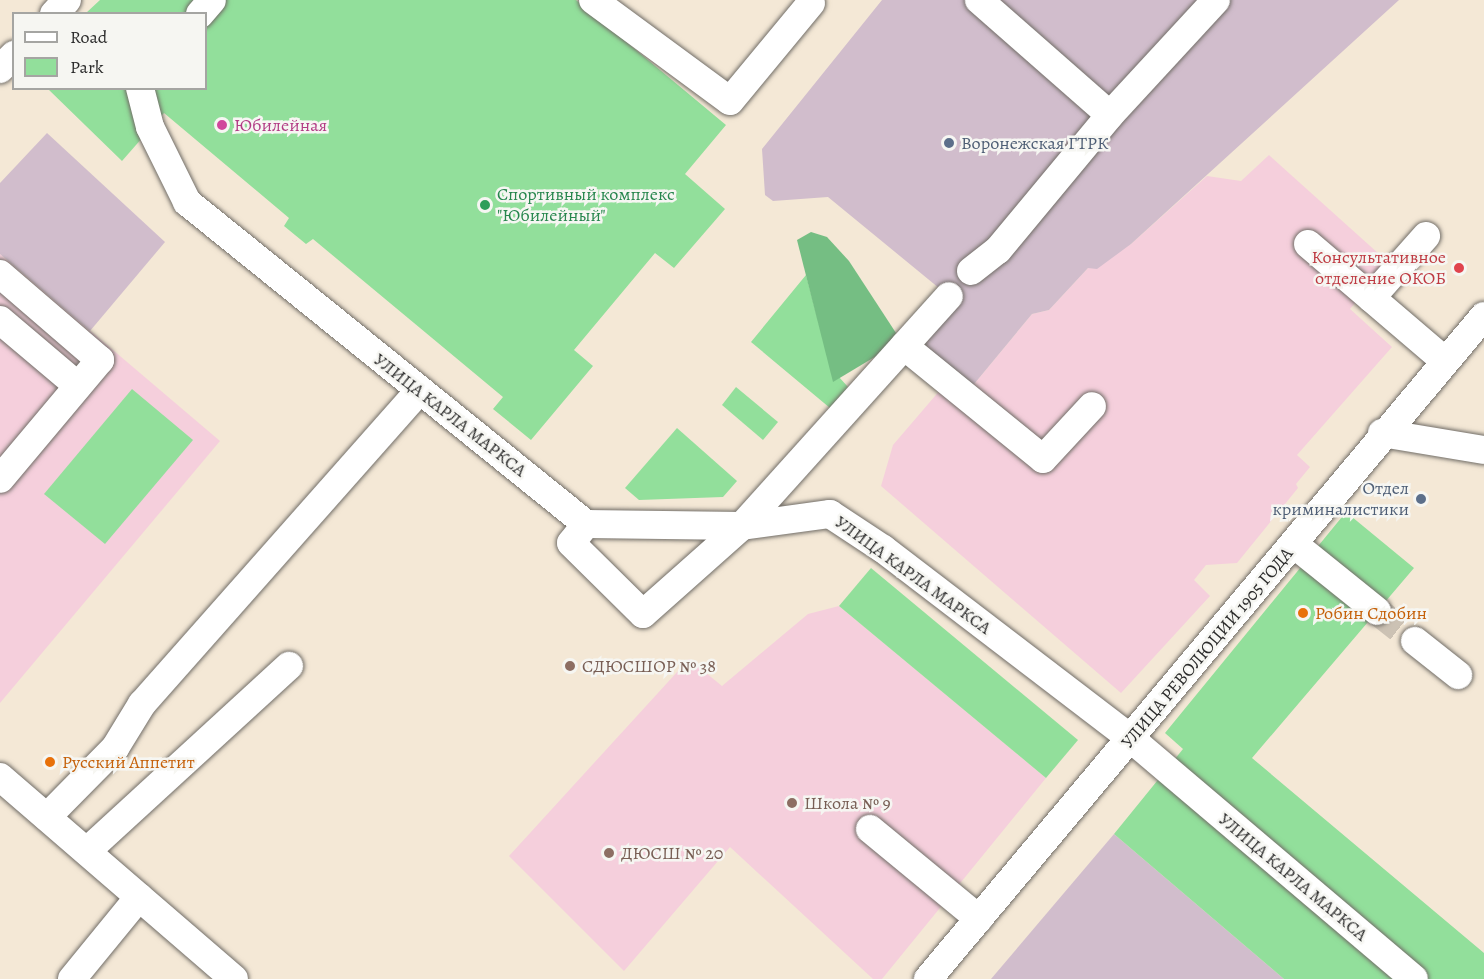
<!DOCTYPE html>
<html>
<head>
<meta charset="utf-8">
<style>
  body { margin:0 }
  #map { position:relative; width:1484px; height:979px; overflow:hidden; background:#f4e8d6; font-family:Alegreya,serif }
  div>[style] { position:absolute }
  [style*='--x'] { left:calc(var(--x)*1px); top:calc(var(--y)*1px); width:calc(var(--w)*1px); rotate:calc(var(--a)*1deg) }
  .built>* { inset:0; background:#f5cfdc }
  .industrial>* { inset:0; background:#d1bdcc }
  .green>* { inset:0; background:#92df9b }
  .forest>* { inset:0; background:#75be83 }
  .minor-tunnel>* { height:28px; margin-top:-14px; transform-origin:0; background:repeating-linear-gradient(90deg,#ccc2b4 0 28px,transparent 0 42px) }
  .roads { filter:drop-shadow(0 0 2px #716d67) drop-shadow(0 0 2px #716d67) }
  .minor>* { height:28px; margin:-14px; padding:0 14px; transform-origin:14px; border-radius:14px; background:#fff }
  .dots>* { width:16px; height:16px; translate:-50% -50%; box-sizing:border-box; border:3px solid #f6f6f2; border-radius:50% }
  span { translate:-50% -50%; white-space:nowrap; text-align:center; line-height:1.15; -webkit-text-stroke:5px #f6f6f2; paint-order:stroke }
  .hotel-label { font-size:18px; color:#b23c85 }
  .left { translate:0 -50%; text-align:left }
  .service-label { font-size:18px; color:#4e5e75 }
  .right { translate:-100% -50%; text-align:right }
  .leisure-label { font-size:18px; color:#27864d }
  .health-label { font-size:18px; color:#be3a42 }
  .street-label { font-size:18px; color:#2b2b2b }
  .food-label { font-size:18px; color:#c56008 }
  .education-label { font-size:18px; color:#785e54 }
  .legend { position:absolute; left:12px; top:12px; width:195px; height:78px; box-sizing:border-box; background:#f6f6f2; border:2px solid #a5a5a2; margin:0; padding:8px 10px; list-style:none; font-size:18px; color:#2b2b2b }
  .legend li { display:flex; align-items:center; gap:12px; height:30px }
  .legend b { width:30px; border:2px solid #a5a5a2 }
</style>
</head>
<body>
<div id="map">
  <div class="built">
    <div style="clip-path:polygon(1269px 155px,1389px 263px,1350px 309px,1392px 347px,1297px 455px,1310px 467px,1296px 484px,1298px 488px,1237px 563px,1206px 565px,1194px 580px,1210px 596px,1121px 693px,881px 486px,893px 445px,941px 389px,970px 389px,1032px 314px,1049px 310px,1088px 268px,1131px 244px,1207px 176px,1241px 181px)"></div>
    <div style="clip-path:polygon(0 254px,220px 441px,0 703px)"></div>
    <div style="clip-path:polygon(839px 606px,1046px 778px,882px 979px,873px 979px,730px 847px,624px 971px,509px 856px,689px 659px,722px 686px,808px 614px)"></div>
  </div>
  <div class="industrial">
    <div style="clip-path:polygon(882px 0,1399px 0,1131px 244px,1097px 269px,1088px 268px,1049px 310px,1032px 314px,970px 389px,919px 348px,956px 302px,828px 197px,773px 201px,765px 195px,762px 149px)"></div>
    <div style="clip-path:polygon(47px 133px,165px 242px,90px 331px,0 254px,0 183px)"></div>
    <div style="clip-path:polygon(1114px 834px,1284px 979px,991px 979px)"></div>
  </div>
  <div class="green">
    <div style="clip-path:polygon(100px 0,576px 0,726px 125px,685px 174px,725px 209px,674px 268px,655px 253px,574px 350px,593px 366px,531px 440px,493px 409px,503px 397px,313px 239px,306px 244px,284px 226px,289px 218px,164px 113px,122px 161px,48px 89px,206px 88px,206px 14px,86px 13px)"></div>
    <div style="clip-path:polygon(806px 275px,834px 381px,839px 377px,848px 387px,830px 408px,751px 342px)"></div>
    <div style="clip-path:polygon(736px 387px,778px 422px,763px 440px,722px 405px)"></div>
    <div style="clip-path:polygon(132px 389px,193px 440px,105px 544px,44px 494px)"></div>
    <div style="clip-path:polygon(677px 428px,737px 481px,723px 497px,639px 500px,625px 488px)"></div>
    <div style="clip-path:polygon(1346px 512px,1414px 568px,1252px 758px,1484px 953px,1484px 979px,1284px 979px,1114px 834px,1183px 749px,1165px 733px)"></div>
    <div style="clip-path:polygon(871px 568px,1078px 740px,1046px 778px,839px 606px)"></div>
  </div>
  <div class="forest">
    <div style="clip-path:polygon(811px 232px,827px 237px,849px 261px,896px 333px,888px 349px,833px 382px,797px 240px)"></div>
  </div>
  <div class="minor-tunnel">
    <div style="--x:1377;--y:611;--w:48;--a:38.3"></div>
  </div>
  <div class="roads">
    <div class="minor">
      <div style="--x:593;--y:0;--w:170;--a:36.4"></div>
      <div style="--x:730;--y:101;--w:127;--a:-50.4"></div>
      <div style="--x:979;--y:0;--w:174;--a:41.3"></div>
      <div style="--x:54;--y:14;--w:19;--a:-47"></div>
      <div style="--x:200;--y:14;--w:18;--a:-49"></div>
      <div style="--x:0;--y:69;--w:20;--a:-45"></div>
      <div style="--x:140;--y:88;--w:40;--a:75.6"></div>
      <div style="--x:150;--y:127;--w:84;--a:63.7"></div>
      <div style="--x:187;--y:202;--w:513;--a:38.9"></div>
      <div style="--x:586;--y:524;--w:156;--a:0.7"></div>
      <div style="--x:742;--y:526;--w:89;--a:-7.8"></div>
      <div style="--x:830;--y:514;--w:64;--a:33.4"></div>
      <div style="--x:883;--y:549;--w:311;--a:37.4"></div>
      <div style="--x:1130;--y:738;--w:372;--a:40.3"></div>
      <div style="--x:1308;--y:244;--w:179;--a:40.5"></div>
      <div style="--x:971;--y:271;--w:34;--a:-38"></div>
      <div style="--x:998;--y:250;--w:175;--a:-50.3"></div>
      <div style="--x:1110;--y:115;--w:156;--a:-47.3"></div>
      <div style="--x:0;--y:274;--w:132;--a:40.7"></div>
      <div style="--x:100;--y:360;--w:155;--a:130"></div>
      <div style="--x:1371;--y:298;--w:83;--a:-48.4"></div>
      <div style="--x:0;--y:320;--w:102;--a:40.2"></div>
      <div style="--x:904;--y:346;--w:179;--a:39.1"></div>
      <div style="--x:1043;--y:459;--w:72;--a:-47.2"></div>
      <div style="--x:1382;--y:433;--w:103;--a:9.5"></div>
      <div style="--x:586;--y:524;--w:24;--a:128"></div>
      <div style="--x:571;--y:543;--w:101;--a:44.6"></div>
      <div style="--x:643;--y:614;--w:132;--a:-41.6"></div>
      <div style="--x:742;--y:526;--w:309;--a:-48"></div>
      <div style="--x:1295;--y:545;--w:105;--a:38.8"></div>
      <div style="--x:1415;--y:641;--w:55;--a:38.3"></div>
      <div style="--x:0;--y:777;--w:309;--a:40.8"></div>
      <div style="--x:47;--y:817;--w:97;--a:-45.4"></div>
      <div style="--x:115;--y:748;--w:52;--a:-58.5"></div>
      <div style="--x:142;--y:704;--w:417;--a:-48.5"></div>
      <div style="--x:870;--y:829;--w:141;--a:39.5"></div>
      <div style="--x:87;--y:851;--w:274;--a:-42.5"></div>
      <div style="--x:72;--y:979;--w:106;--a:-50.7"></div>
      <div style="--x:928;--y:979;--w:865;--a:-50.02"></div>
    </div>
  </div>
  <div class="dots">
    <div style="left:222px;top:125px;background:#d1479c"></div>
    <div style="left:949px;top:143px;background:#5c6f8a"></div>
    <div style="left:485px;top:205px;background:#2e9e5b"></div>
    <div style="left:1459px;top:268px;background:#e0444e"></div>
    <div style="left:1421px;top:499px;background:#5c6f8a"></div>
    <div style="left:1303px;top:613px;background:#e8710a"></div>
    <div style="left:570px;top:666px;background:#8d6e63"></div>
    <div style="left:50px;top:762px;background:#e8710a"></div>
    <div style="left:792px;top:803px;background:#8d6e63"></div>
    <div style="left:609px;top:853px;background:#8d6e63"></div>
  </div>
  <div class="hotel-label">
    <span class="left" style="left:234px;top:125px">Юбилейная</span>
  </div>
  <div class="service-label">
    <span class="left" style="left:961px;top:143px">Воронежская ГТРК</span>
    <span class="right" style="left:1409px;top:499px">Отдел<br>криминалистики</span>
  </div>
  <div class="leisure-label">
    <span class="left" style="left:497px;top:205px">Спортивный комплекс<br>"Юбилейный"</span>
  </div>
  <div class="health-label">
    <span class="right" style="left:1446px;top:268px">Консультативное<br>отделение ОКОБ</span>
  </div>
  <div class="street-label">
    <span style="left:450px;top:415px;rotate:38deg">УЛИЦА КАРЛА МАРКСА</span>
    <span style="left:913px;top:575px;rotate:36deg">УЛИЦА КАРЛА МАРКСА</span>
    <span style="left:1207px;top:648px;rotate:-50deg">УЛИЦА РЕВОЛЮЦИИ 1905 ГОДА</span>
    <span style="left:1293px;top:877px;rotate:40deg">УЛИЦА КАРЛА МАРКСА</span>
  </div>
  <div class="food-label">
    <span class="left" style="left:1315px;top:613px">Робин Сдобин</span>
    <span class="left" style="left:62px;top:762px">Русский Аппетит</span>
  </div>
  <div class="education-label">
    <span class="left" style="left:582px;top:666px">СДЮСШОР № 38</span>
    <span class="left" style="left:804px;top:803px">Школа № 9</span>
    <span class="left" style="left:621px;top:853px">ДЮСШ № 20</span>
  </div>
  <ul class="legend">
  <li><b style="height:8px;background:#fff"></b>Road</li>
  <li><b style="height:16px;background:#92df9b"></b>Park</li>
  </ul>
</div>
</body>
</html>
